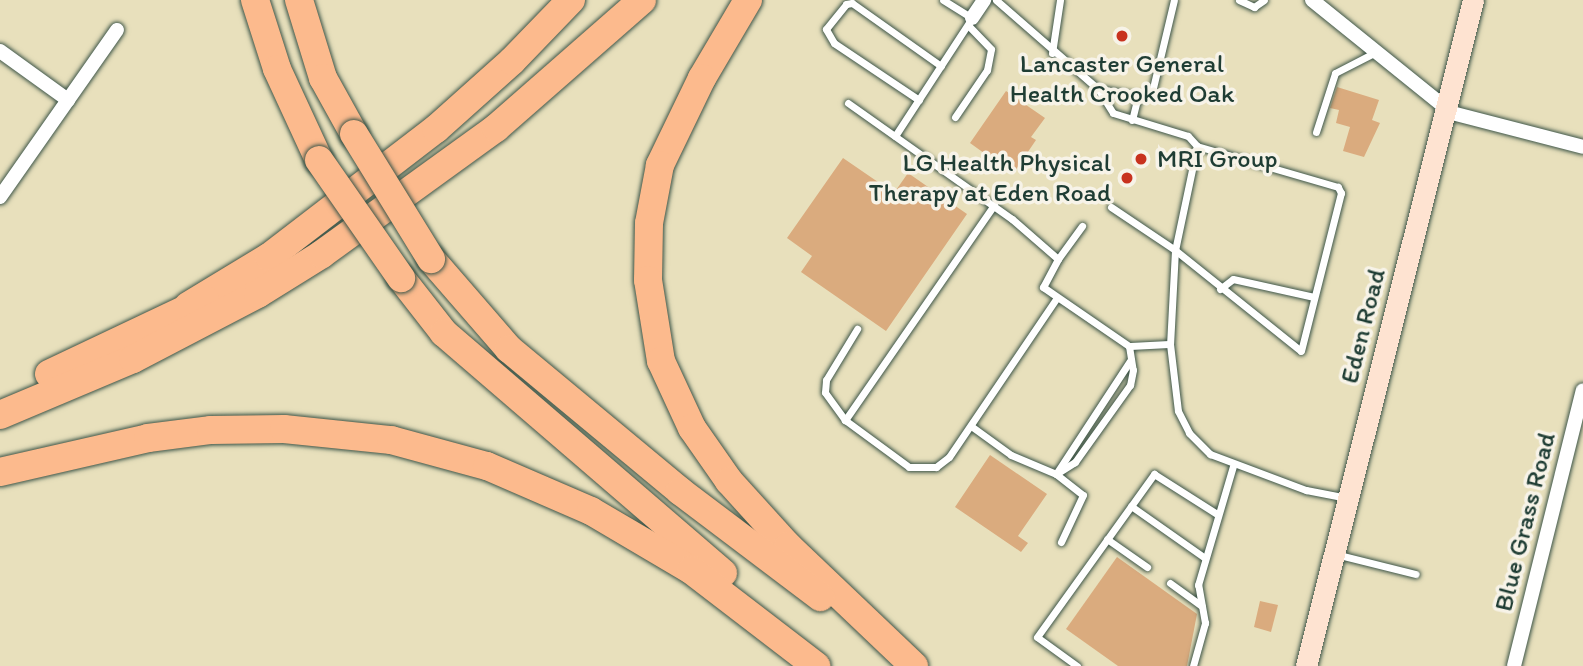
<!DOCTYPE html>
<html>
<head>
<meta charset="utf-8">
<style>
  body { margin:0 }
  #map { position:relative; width:1583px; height:666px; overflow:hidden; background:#e8e0bc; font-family:Itim,sans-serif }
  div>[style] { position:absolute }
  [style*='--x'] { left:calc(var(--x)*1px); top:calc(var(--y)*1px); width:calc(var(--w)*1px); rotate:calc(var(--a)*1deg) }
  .building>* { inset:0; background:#daab7e }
  .roads { filter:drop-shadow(0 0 2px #3d5548) drop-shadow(0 0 2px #3d5548) }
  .lane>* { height:7px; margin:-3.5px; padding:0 3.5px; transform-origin:3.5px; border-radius:3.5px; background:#fff }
  .street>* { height:14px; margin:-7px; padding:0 7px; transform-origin:7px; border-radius:7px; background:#fff }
  .secondary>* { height:21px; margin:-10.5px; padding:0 10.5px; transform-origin:10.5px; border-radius:10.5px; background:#fee3d1 }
  .highway>* { height:28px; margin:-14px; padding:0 14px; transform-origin:14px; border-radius:14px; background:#fcba8d }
  .bridges { filter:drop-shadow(0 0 2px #3d5548) drop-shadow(0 0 2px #3d5548) }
  .highway-bridge>* { height:28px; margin:-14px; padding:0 14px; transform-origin:14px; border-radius:14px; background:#fcba8d }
  .dots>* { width:19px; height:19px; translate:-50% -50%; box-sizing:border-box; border:4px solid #f7f3e8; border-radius:50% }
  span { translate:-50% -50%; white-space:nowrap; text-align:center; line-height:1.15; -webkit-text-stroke:7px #f7f3e8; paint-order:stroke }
  .poi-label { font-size:26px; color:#1f3d34 }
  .left { translate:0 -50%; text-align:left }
  .right { translate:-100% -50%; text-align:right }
  .street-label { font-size:26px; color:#1f3d34 }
</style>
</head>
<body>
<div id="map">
  <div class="building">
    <div style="clip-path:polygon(1337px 87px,1379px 100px,1372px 120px,1380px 123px,1364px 157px,1343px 151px,1350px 127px,1336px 123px,1339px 110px,1330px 108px)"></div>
    <div style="clip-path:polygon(1006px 91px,1045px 118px,1031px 137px,1036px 140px,1013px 174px,970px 143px)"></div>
    <div style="clip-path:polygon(843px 158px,894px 193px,908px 173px,967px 214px,886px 331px,801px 272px,812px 256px,787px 238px)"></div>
    <div style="clip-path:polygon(990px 455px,1047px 494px,1018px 536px,1028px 543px,1021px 552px,955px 507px)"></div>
    <div style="clip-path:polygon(1117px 557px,1197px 614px,1187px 666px,1118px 666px,1066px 629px)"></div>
    <div style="clip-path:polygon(1260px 601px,1278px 605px,1271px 632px,1254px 627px)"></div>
  </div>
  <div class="roads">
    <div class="lane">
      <div style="--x:996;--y:0;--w:135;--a:41.1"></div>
      <div style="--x:1098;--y:89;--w:28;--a:58"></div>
      <div style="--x:1113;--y:113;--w:78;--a:17"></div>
      <div style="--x:1188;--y:136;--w:13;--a:48"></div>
      <div style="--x:1239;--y:0;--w:17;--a:25"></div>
      <div style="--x:1254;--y:7;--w:12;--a:-35"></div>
      <div style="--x:1052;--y:53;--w:54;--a:-81.4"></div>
      <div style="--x:1098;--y:89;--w:45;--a:10.3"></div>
      <div style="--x:1142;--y:97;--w:14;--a:-39"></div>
      <div style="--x:1153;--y:88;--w:90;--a:-76.6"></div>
      <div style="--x:919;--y:100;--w:102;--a:-146.2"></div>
      <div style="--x:834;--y:43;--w:16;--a:-120"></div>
      <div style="--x:826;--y:29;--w:32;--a:-51"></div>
      <div style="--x:846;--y:4;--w:6;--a:-9"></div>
      <div style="--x:852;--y:3;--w:109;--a:35.3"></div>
      <div style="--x:848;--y:103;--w:201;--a:35.3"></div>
      <div style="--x:1012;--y:219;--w:61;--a:41"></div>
      <div style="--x:1058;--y:259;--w:32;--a:118"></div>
      <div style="--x:1043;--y:287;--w:104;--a:34.5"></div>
      <div style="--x:1129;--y:346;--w:24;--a:81"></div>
      <div style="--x:1133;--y:370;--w:15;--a:101"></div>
      <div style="--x:1130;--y:385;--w:95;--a:125.5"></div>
      <div style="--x:1075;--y:462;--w:22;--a:148"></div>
      <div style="--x:1056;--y:474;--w:135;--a:-56.8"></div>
      <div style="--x:955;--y:117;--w:57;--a:-55.8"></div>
      <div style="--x:987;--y:70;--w:21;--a:-79"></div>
      <div style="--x:991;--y:49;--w:33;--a:-134"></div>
      <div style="--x:1132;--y:120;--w:25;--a:-76"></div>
      <div style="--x:1316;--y:132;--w:62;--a:-72.1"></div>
      <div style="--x:1335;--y:73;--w:44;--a:-27.1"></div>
      <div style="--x:895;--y:136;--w:141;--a:-56.9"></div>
      <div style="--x:972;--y:18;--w:34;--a:-148"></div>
      <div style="--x:994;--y:205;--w:262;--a:124.7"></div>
      <div style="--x:845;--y:420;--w:79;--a:36.3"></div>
      <div style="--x:909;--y:467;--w:27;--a:0"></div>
      <div style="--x:936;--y:467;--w:16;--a:-38"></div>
      <div style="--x:949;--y:457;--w:191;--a:-55.9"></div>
      <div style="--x:1111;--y:207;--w:77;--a:33.9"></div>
      <div style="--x:1175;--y:250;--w:161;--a:38.7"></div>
      <div style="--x:1301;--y:351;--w:163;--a:-75.8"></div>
      <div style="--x:1341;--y:193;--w:7;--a:-117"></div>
      <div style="--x:1338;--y:187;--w:147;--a:-163.8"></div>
      <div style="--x:1197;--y:146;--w:106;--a:101.9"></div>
      <div style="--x:1175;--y:250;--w:94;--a:93"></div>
      <div style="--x:1170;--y:344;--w:67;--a:83.2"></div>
      <div style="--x:1178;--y:411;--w:25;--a:63"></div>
      <div style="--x:1189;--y:433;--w:30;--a:45"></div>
      <div style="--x:1210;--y:454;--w:103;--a:20.6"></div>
      <div style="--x:1306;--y:490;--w:42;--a:11"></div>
      <div style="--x:1058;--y:259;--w:41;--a:-54"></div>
      <div style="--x:1220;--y:289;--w:16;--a:-38"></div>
      <div style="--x:1233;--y:279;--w:83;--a:12.5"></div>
      <div style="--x:1129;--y:346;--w:41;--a:-2.8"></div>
      <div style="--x:845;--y:420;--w:34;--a:-126"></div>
      <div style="--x:825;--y:392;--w:12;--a:-85"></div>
      <div style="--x:826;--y:380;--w:60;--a:-58.7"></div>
      <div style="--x:971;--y:426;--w:49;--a:35.9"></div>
      <div style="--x:1011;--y:455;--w:49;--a:22.9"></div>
      <div style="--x:1056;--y:474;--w:34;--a:38"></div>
      <div style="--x:1083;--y:495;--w:52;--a:115.1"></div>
      <div style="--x:1131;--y:506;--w:90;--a:35.1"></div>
      <div style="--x:1107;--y:539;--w:49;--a:35"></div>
      <div style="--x:1335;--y:554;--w:83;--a:13.9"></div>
      <div style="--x:1170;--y:583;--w:39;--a:36"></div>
      <div style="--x:1077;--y:666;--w:49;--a:-144.1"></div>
      <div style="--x:1037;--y:637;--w:201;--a:-54.3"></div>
      <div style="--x:1154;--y:474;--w:75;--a:32.4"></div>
      <div style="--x:1193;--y:666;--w:45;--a:-74.4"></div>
      <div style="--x:1205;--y:623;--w:39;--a:-100"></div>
      <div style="--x:1198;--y:585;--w:124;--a:-73.6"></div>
    </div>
    <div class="street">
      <div style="--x:1312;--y:0;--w:180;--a:38.9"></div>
      <div style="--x:1452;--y:113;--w:135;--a:14.5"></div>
      <div style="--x:972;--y:18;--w:22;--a:-56"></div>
      <div style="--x:0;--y:51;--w:84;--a:35.8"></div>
      <div style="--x:0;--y:197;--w:204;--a:-55"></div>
      <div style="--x:1514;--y:666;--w:284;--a:-76"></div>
    </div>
    <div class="secondary">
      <div style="--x:1306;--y:666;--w:687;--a:-75.92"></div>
    </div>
    <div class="highway">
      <div style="--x:255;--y:0;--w:72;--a:72.3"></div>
      <div style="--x:277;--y:69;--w:100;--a:65.2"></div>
      <div style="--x:299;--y:0;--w:82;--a:72.9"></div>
      <div style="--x:323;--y:78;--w:64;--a:61"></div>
      <div style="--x:748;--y:0;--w:91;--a:120.5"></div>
      <div style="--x:702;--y:78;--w:97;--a:115.8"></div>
      <div style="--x:660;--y:165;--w:59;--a:100.7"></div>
      <div style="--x:649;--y:223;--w:57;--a:91"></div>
      <div style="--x:648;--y:280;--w:82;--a:80.9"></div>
      <div style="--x:661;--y:361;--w:74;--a:65.2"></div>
      <div style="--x:692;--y:428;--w:65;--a:55.1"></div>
      <div style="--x:729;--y:481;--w:88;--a:47.8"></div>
      <div style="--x:788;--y:546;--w:174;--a:43.6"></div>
      <div style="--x:431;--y:259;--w:119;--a:49.1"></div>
      <div style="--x:509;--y:349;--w:222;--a:39.7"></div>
      <div style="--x:680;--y:491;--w:176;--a:37.1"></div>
      <div style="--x:401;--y:278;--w:70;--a:52"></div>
      <div style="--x:444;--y:333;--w:368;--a:40.7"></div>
      <div style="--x:188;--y:306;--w:95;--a:-31.2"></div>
      <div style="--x:269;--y:257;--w:210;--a:-37.5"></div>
      <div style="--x:436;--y:129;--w:102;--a:-41.8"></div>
      <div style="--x:512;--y:61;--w:85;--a:-46"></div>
      <div style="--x:49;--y:374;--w:173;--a:-25.4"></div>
      <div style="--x:0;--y:415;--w:144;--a:-22.8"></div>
      <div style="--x:133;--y:359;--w:141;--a:-27.5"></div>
      <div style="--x:258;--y:294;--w:75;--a:-32"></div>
      <div style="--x:322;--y:254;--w:215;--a:-35.9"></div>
      <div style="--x:496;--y:128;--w:194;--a:-41.2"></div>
      <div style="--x:0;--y:472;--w:152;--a:-12.9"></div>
      <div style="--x:148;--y:438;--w:64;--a:-7.2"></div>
      <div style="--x:211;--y:430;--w:73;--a:-0.8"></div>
      <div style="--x:284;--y:429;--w:108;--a:5.9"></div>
      <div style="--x:391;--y:440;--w:99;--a:15.2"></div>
      <div style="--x:487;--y:466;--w:113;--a:23.4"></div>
      <div style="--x:591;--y:511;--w:116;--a:30.5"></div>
      <div style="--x:691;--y:570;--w:158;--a:37.5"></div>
    </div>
  </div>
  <div class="bridges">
    <div class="highway-bridge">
      <div style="--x:354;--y:134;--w:147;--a:58.4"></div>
      <div style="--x:319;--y:160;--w:144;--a:55.2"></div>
    </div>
  </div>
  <div class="dots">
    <div style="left:1122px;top:36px;background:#c8321e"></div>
    <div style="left:1141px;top:159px;background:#c8321e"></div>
    <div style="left:1127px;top:178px;background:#c8321e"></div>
  </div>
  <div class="poi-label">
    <span style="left:1122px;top:79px">Lancaster General<br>Health Crooked Oak</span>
    <span class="left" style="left:1157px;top:159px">MRI Group</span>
    <span class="right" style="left:1111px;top:178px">LG Health Physical<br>Therapy at Eden Road</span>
  </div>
  <div class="street-label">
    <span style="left:1363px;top:326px;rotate:-76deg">Eden Road</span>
    <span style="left:1525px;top:522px;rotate:-76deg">Blue Grass Road</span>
  </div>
</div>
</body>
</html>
